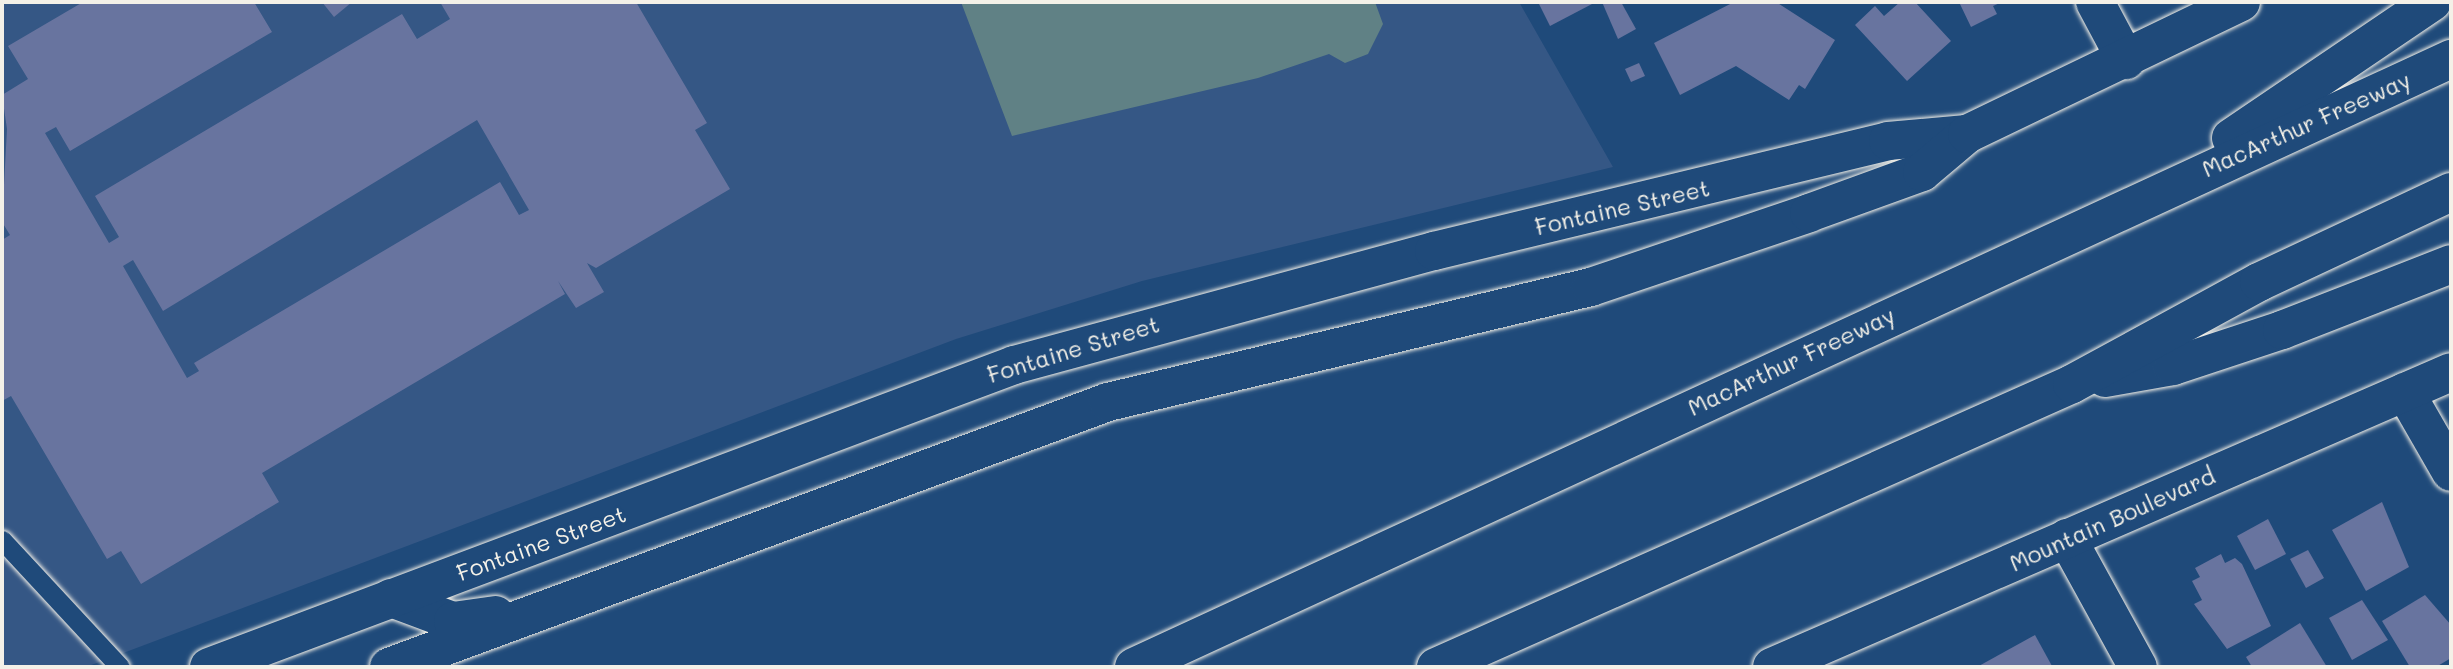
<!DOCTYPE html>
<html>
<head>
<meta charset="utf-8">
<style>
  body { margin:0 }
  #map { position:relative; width:2453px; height:669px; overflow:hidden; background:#1f4a7a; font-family:Mali,sans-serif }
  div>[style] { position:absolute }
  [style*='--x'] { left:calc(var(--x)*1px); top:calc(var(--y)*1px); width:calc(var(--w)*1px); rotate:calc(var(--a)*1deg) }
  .built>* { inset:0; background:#355785 }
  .green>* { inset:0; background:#608185 }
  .building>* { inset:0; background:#68749f }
  .roads { filter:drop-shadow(0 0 2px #f4f1e8) drop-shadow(0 0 2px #f4f1e8) }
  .service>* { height:19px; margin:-9.5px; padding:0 9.5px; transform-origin:9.5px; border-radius:9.5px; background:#1f4a7a }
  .minor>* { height:38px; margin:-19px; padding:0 19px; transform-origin:19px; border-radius:19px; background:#1f4a7a }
  .tertiary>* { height:38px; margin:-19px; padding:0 19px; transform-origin:19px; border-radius:19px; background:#1f4a7a }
  .motorway>* { height:38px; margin:-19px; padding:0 19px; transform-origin:19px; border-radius:19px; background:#1f4a7a }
  span { translate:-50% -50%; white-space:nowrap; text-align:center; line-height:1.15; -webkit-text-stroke:6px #1f4a7a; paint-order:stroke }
  .street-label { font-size:23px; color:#f4f1e8 }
  .frame { position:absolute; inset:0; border:4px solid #f4f1e8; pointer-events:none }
</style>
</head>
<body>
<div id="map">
  <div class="built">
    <div style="clip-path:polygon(2px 2px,1519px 2px,1613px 167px,1142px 281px,956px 339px,86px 667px,2px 667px)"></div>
  </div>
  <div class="green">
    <div style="clip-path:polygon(961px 2px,1375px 2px,1383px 24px,1368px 54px,1345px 63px,1329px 54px,1258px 78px,1012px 136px)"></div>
  </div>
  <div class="building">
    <div style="clip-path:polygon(evenodd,83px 2px,254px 2px,272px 32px,70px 151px,56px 127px,45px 133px,109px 243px,119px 237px,95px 196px,402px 14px,417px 39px,450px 19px,440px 2px,636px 2px,707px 123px,695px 130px,730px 189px,596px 268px,587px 263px,604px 292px,576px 308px,558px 281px,565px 294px,262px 473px,279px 502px,141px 584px,121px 551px,107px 559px,11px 396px,2px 401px,2px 240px,10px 235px,2px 222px,7px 129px,2px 95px,28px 79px,8px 46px,83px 2px,477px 120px,529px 210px,519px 215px,500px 182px,194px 363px,199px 371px,187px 378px,123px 266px,133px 260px,163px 311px,477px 120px)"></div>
    <div style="clip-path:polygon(322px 2px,352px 2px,334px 17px)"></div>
    <div style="clip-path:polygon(1538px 2px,1591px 2px,1592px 4px,1550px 26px)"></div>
    <div style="clip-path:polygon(1602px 2px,1621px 2px,1636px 29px,1618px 39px)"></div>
    <div style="clip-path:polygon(1734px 2px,1776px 2px,1835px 40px,1805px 89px,1799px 85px,1789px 100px,1736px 66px,1680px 95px,1654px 43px)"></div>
    <div style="clip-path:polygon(1900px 2px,1915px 2px,1951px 41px,1907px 81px,1855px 25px,1875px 6px,1884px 16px)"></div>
    <div style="clip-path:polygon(1959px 2px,2002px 2px,1993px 6px,1997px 14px,1971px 27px)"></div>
    <div style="clip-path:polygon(1639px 63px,1645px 76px,1631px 82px,1625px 69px)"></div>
    <div style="clip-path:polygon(2382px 502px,2409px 567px,2366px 591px,2332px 530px)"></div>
    <div style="clip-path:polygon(2268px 519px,2286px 554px,2255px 570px,2237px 536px)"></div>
    <div style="clip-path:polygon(2308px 550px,2324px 578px,2306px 588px,2290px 559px)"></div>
    <div style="clip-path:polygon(2221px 554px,2225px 563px,2235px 558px,2242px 564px,2271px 626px,2227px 649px,2194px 604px,2202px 600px,2192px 581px,2200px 577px,2195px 568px)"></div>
    <div style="clip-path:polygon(2425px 595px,2451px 625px,2451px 658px,2436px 667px,2410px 667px,2382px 621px)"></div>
    <div style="clip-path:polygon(2362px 600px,2388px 640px,2352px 660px,2329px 618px)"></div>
    <div style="clip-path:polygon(2300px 623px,2327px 667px,2252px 667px,2246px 657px)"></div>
    <div style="clip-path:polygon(2035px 635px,2052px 666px,1977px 667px)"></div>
  </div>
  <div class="roads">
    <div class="service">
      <div style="--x:2;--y:540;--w:173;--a:47.1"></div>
    </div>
    <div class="minor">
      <div style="--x:2095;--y:2;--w:66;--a:61.9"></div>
      <div style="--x:2405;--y:392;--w:92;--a:60.1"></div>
      <div style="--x:2067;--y:538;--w:147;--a:61.2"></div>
    </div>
    <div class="tertiary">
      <div style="--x:391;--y:598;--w:66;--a:20.4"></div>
      <div style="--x:453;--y:621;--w:43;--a:-7.9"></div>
      <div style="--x:209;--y:667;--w:860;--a:-20.56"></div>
      <div style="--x:1014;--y:365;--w:435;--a:-15.2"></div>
      <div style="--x:1434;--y:251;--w:467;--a:-13.6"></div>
      <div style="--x:1888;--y:141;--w:79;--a:-5.1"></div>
      <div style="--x:389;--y:667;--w:766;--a:-20.23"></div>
      <div style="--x:1108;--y:402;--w:497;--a:-13.4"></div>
      <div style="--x:1591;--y:287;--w:230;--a:-18.7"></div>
      <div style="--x:1809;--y:213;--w:120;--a:-19.9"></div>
      <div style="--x:1922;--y:172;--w:59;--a:-40.2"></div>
      <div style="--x:1967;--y:134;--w:304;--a:-25.7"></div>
      <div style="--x:1772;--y:667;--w:740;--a:-23.48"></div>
    </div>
    <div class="motorway">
      <div style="--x:2231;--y:138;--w:243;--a:-34.1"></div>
      <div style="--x:2105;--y:378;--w:69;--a:-10"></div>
      <div style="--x:2173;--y:366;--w:115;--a:-18.3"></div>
      <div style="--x:2282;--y:330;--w:181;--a:-21.3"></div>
      <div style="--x:1134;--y:667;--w:1451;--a:-24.78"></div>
      <div style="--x:1436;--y:667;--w:696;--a:-23.99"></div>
      <div style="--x:2072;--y:384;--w:213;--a:-28.6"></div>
      <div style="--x:2259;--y:282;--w:212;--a:-25.1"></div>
    </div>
  </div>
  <div class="street-label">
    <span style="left:2306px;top:124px;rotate:-24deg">MacArthur Freeway</span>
    <span style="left:1622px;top:207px;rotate:-13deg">Fontaine Street</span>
    <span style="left:1073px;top:349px;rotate:-17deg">Fontaine Street</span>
    <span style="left:1791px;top:361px;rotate:-25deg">MacArthur Freeway</span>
    <span style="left:2112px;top:519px;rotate:-24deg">Mountain Boulevard</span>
    <span style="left:541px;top:543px;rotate:-20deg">Fontaine Street</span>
  </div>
  <div class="frame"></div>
</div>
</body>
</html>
